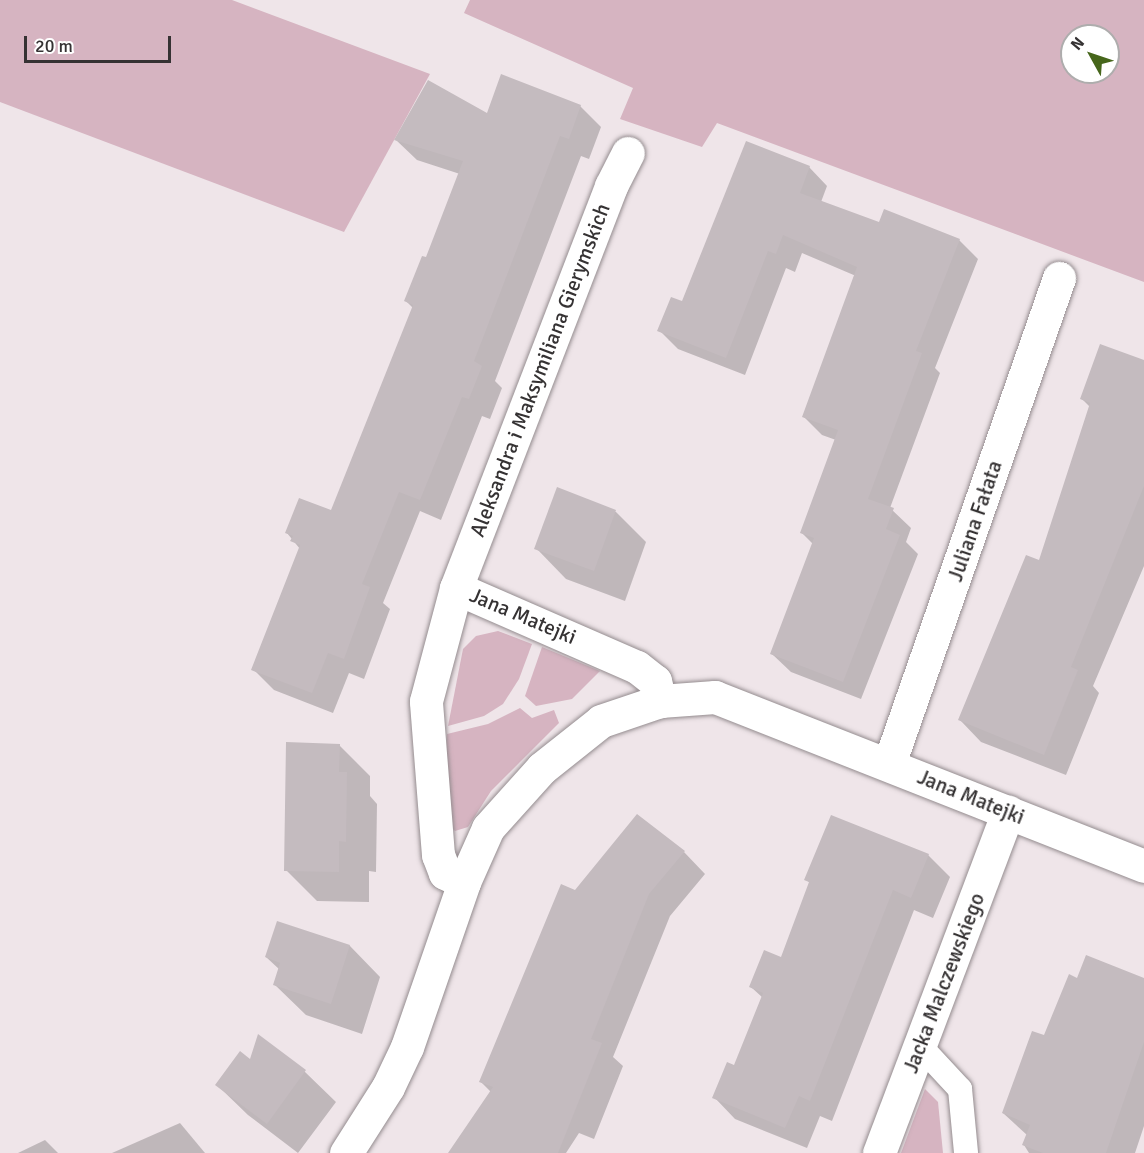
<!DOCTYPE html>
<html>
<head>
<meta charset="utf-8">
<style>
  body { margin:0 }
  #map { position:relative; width:1144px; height:1153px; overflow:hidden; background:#efe5e9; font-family:Signika,sans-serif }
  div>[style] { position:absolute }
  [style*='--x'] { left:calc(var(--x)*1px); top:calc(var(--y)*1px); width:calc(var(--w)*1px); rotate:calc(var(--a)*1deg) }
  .green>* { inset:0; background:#d6b4c1 }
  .shadow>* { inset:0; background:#0003 }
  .building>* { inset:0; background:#c4bbbf }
  .roads { filter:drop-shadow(0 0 2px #948c8f) drop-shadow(0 0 2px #948c8f) }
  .lane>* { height:24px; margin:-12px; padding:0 12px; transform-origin:12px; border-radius:12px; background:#fff }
  .street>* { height:33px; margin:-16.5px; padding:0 16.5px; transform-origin:16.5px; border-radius:16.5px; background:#fff }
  span { translate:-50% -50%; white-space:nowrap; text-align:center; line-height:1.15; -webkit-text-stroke:6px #fff; paint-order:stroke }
  .street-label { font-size:21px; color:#353233 }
  .north { position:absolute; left:1060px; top:24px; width:60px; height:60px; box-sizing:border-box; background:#fff; border:2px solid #aeadad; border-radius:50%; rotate:310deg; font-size:16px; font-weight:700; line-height:24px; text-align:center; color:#353233 }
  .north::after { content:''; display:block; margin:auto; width:21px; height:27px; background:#46661b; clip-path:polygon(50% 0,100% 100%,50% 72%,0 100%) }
  .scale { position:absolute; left:24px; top:36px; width:147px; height:27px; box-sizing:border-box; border:3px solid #353233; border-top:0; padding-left:8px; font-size:18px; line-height:21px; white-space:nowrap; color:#353233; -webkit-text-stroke:4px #fff; paint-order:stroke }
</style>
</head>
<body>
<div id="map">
  <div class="green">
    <div style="clip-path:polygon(0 0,232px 0,430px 74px,344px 232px,0 102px)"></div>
    <div style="clip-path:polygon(evenodd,470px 0,1144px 0,1144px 282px,717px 123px,702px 147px,620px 119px,633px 88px,464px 13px,470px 0,1072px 36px,1108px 36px,1108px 72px,1072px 72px,1072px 36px)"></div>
    <div style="clip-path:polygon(498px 631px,532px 644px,519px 679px,503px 704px,484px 716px,448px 726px,463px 649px,476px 636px)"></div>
    <div style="clip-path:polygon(542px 647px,600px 671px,572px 699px,536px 706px,525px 696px)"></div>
    <div style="clip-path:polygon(520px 708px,532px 718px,554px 710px,559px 723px,491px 791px,468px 827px,455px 831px,449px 825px,444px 783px,447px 734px,488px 724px)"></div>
    <div style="clip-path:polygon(925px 1089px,938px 1102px,943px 1153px,901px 1153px)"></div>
  </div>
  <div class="shadow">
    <div style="clip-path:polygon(580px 106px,601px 127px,589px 159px,581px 156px,495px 381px,502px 388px,490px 419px,482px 416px,441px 520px,420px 511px,383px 603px,390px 609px,364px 679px,349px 673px,333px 713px,274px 690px,253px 669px,300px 549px,287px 533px,332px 512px,413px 308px,406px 301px,427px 259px,460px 174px,417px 160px,396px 140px,487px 115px)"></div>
    <div style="clip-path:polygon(809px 167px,827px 186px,821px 202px,880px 224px,959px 240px,978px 259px,935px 368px,940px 373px,890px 508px,911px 528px,906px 542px,918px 554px,861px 699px,791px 672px,772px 654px,813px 544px,802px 533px,836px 440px,822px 435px,804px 417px,856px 276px,802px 253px,795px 272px,786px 268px,745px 375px,678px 349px,659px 330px)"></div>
    <div style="clip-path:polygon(1144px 362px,1144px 566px,1093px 686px,1099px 693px,1066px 775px,981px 742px,960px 720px,1040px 562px,1090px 407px,1082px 399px)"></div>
    <div style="clip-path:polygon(558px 489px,616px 512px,646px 542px,625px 601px,566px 579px,536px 548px)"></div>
    <div style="clip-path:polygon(339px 745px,370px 776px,370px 796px,377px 804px,376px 872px,369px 871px,369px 902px,317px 901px,286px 870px)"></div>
    <div style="clip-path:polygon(684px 852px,705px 874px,670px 916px,613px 1057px,623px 1066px,594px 1139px,579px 1133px,566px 1153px,450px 1153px,491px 1092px,481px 1082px,576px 891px)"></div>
    <div style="clip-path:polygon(928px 855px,950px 877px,933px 918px,914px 910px,832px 1121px,820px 1116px,807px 1148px,735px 1119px,714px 1097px,735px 1067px,763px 998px,751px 987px,782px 959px,810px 883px,806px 879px)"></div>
    <div style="clip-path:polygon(278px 923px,350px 946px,380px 977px,362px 1034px,306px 1015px,275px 985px,280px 970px,266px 957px)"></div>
    <div style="clip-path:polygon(1078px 980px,1144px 980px,1144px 1126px,1135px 1153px,1029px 1153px,1024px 1145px,1027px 1135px,1003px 1113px)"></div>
    <div style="clip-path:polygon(259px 1037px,305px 1072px,336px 1102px,298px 1153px,248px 1115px,217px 1085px,251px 1062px)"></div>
    <div style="clip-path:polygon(180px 1123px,205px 1153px,112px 1153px)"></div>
    <div style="clip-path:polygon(45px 1140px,58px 1153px,18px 1153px)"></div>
  </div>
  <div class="building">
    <div style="clip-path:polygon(501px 74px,581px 105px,569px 139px,560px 136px,486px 330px,474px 361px,482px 366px,469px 399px,462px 397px,420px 500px,399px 492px,362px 584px,370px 587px,344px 659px,328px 653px,312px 693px,251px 670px,300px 545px,290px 541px,293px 536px,285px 533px,299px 498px,331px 510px,413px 305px,404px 301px,422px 256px,426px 257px,463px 161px,394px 140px,428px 80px,487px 113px)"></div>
    <div style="clip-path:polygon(746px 141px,810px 166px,800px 193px,879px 222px,884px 209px,960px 239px,916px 351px,922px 353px,868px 499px,894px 508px,886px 529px,900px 535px,843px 682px,770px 654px,814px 538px,800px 533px,838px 430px,802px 417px,857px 267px,783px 235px,776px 254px,768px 251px,726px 358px,657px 331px,671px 297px,682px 301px)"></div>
    <div style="clip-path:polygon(1100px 344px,1144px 360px,1144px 486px,1071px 667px,1078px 670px,1044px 755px,958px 720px,1026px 555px,1039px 560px,1090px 403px,1080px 399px)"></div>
    <div style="clip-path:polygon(557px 487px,616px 510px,594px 571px,534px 549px)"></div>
    <div style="clip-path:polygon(286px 742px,340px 744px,339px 772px,347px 772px,346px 842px,339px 841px,339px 872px,284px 871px)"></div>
    <div style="clip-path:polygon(637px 814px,685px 851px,649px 894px,591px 1039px,602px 1043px,558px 1153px,448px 1153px,493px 1087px,479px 1082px,561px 884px,575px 890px)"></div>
    <div style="clip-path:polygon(831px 815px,929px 854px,911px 898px,893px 890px,810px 1101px,799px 1096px,785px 1128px,712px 1098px,727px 1062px,734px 1065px,763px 993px,749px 987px,764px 950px,781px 957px,809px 882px,804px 880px)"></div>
    <div style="clip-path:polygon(277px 921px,350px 945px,331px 1004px,273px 985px,280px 963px,265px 957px)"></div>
    <div style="clip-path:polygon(1086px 955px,1144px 978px,1144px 1042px,1106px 1153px,1043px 1153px,1022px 1145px,1030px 1125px,1002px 1113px,1032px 1031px,1044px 1035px,1069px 974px,1077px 978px)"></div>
    <div style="clip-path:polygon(258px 1034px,306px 1070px,267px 1124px,215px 1085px,240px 1051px,250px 1059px)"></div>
  </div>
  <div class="roads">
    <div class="lane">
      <div style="--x:920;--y:1046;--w:59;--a:47.1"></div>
      <div style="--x:960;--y:1089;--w:64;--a:84.6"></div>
    </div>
    <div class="street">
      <div style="--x:456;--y:588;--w:197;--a:23.6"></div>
      <div style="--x:637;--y:667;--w:23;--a:38"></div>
      <div style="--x:655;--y:681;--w:21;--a:76"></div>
      <div style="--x:889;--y:764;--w:515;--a:-70.72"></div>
      <div style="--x:464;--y:882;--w:21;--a:-155"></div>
      <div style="--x:445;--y:873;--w:19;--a:-111"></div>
      <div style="--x:438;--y:855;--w:154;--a:-94.5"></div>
      <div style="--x:426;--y:701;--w:117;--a:-75.1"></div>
      <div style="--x:456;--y:588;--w:431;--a:-68.9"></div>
      <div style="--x:611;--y:186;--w:37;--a:-63"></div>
      <div style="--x:346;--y:1153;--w:78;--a:-57.5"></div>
      <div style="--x:388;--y:1087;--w:44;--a:-64.6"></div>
      <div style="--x:407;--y:1047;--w:175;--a:-70.9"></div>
      <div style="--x:464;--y:882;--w:59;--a:-66"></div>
      <div style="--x:488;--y:828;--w:81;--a:-48"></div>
      <div style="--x:542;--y:768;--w:75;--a:-38.5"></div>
      <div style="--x:601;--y:721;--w:62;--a:-18.7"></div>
      <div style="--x:660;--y:701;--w:55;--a:-4.2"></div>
      <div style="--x:715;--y:697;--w:461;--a:21.5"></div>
      <div style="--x:879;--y:1153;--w:365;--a:-69.3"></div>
    </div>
  </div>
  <div class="street-label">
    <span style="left:540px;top:370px;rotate:-69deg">Aleksandra i Maksymiliana Gierymskich</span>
    <span style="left:975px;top:521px;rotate:-71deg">Juliana Fałata</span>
    <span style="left:523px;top:616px;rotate:23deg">Jana Matejki</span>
    <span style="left:971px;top:797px;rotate:22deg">Jana Matejki</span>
    <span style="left:944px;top:983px;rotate:-69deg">Jacka Malczewskiego</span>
  </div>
  <div class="north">N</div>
  <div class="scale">20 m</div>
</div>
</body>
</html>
